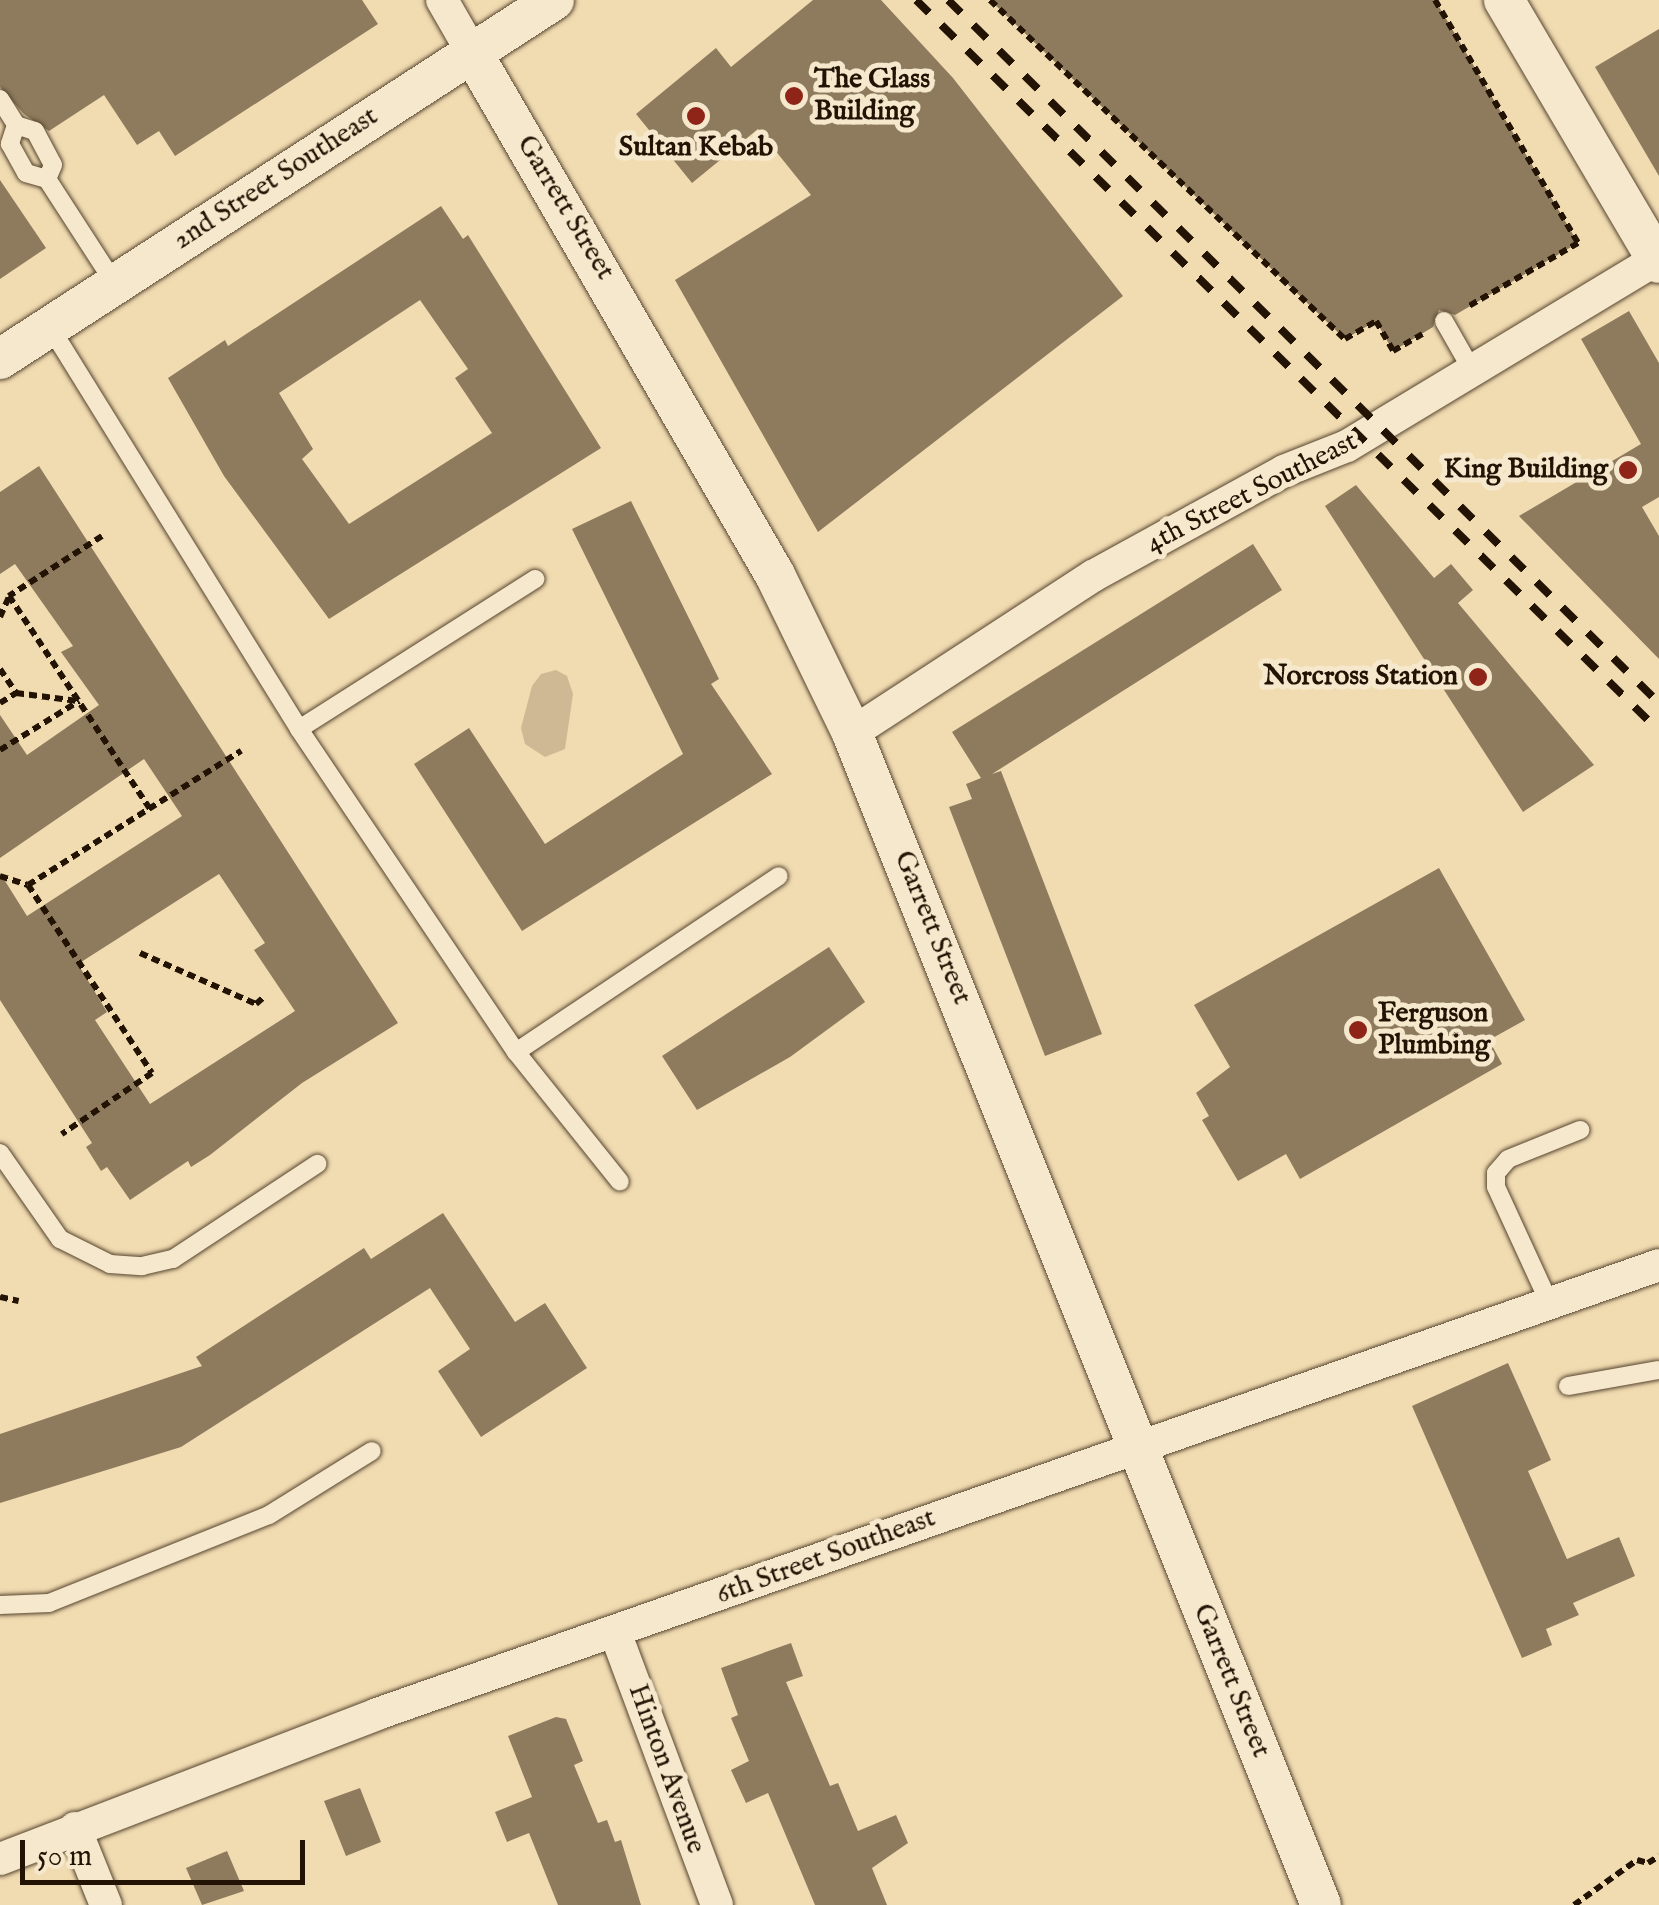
<!DOCTYPE html>
<html>
<head>
<meta charset="utf-8">
<style>
  body { margin:0 }
  #map { position:relative; width:1659px; height:1905px; overflow:hidden; background:#f1dbb1; font-family:"IM FELL English",serif }
  div>[style] { position:absolute }
  [style*='--x'] { left:calc(var(--x)*1px); top:calc(var(--y)*1px); width:calc(var(--w)*1px); rotate:calc(var(--a)*1deg) }
  .green>* { inset:0; background:#ceb994 }
  .building>* { inset:0; background:#8e7b5e }
  .path>* { height:6px; margin-top:-3px; transform-origin:0; background:repeating-linear-gradient(90deg,#221304 0 8px,transparent 0 13px) }
  .roads { filter:drop-shadow(0 0 2px #56452f) drop-shadow(0 0 2px #56452f) }
  .service>* { height:18px; margin:-9px; padding:0 9px; transform-origin:9px; border-radius:9px; background:#f6e8cc }
  .minor>* { height:32px; margin:-16px; padding:0 16px; transform-origin:16px; border-radius:16px; background:#f6e8cc }
  .tertiary>* { height:40px; margin:-20px; padding:0 20px; transform-origin:20px; border-radius:20px; background:#f6e8cc }
  .rail>* { height:8px; margin-top:-4px; transform-origin:0; background:repeating-linear-gradient(90deg,#221304 0 18px,transparent 0 36px) }
  .dots>* { width:28px; height:28px; translate:-50% -50%; box-sizing:border-box; border:5px solid #f6e8cc; border-radius:50% }
  span { translate:-50% -50%; white-space:nowrap; text-align:center; line-height:1.15; -webkit-text-stroke:10px #f6e8cc; paint-order:stroke }
  .poi-label { font-size:28px; color:#221304; font-weight:700 }
  .left { translate:0 -50%; text-align:left }
  .right { translate:-100% -50%; text-align:right }
  .street-label { font-size:28px; color:#221304 }
  .scale { position:absolute; left:20px; top:1840px; width:285px; height:45px; box-sizing:border-box; border:5px solid #221304; border-top:0; padding-left:12px; font-size:30px; line-height:35px; white-space:nowrap; color:#221304; -webkit-text-stroke:8px #f6e8cc; paint-order:stroke }
</style>
</head>
<body>
<div id="map">
  <div class="green">
    <div style="clip-path:polygon(556px 670px,567px 676px,573px 694px,565px 749px,545px 757px,525px 744px,521px 728px,532px 686px,541px 674px)"></div>
  </div>
  <div class="building">
    <div style="clip-path:polygon(0 0,362px 0,378px 24px,175px 156px,159px 131px,137px 145px,104px 95px,49px 131px,24px 114px,0 87px)"></div>
    <div style="clip-path:polygon(813px 0,881px 0,953px 78px,1123px 296px,818px 532px,675px 280px,811px 195px,758px 129px,692px 183px,636px 114px,716px 48px,731px 67px)"></div>
    <div style="clip-path:polygon(990px 0,1435px 0,1578px 243px,1455px 315px,1439px 310px,1433px 327px,1393px 351px,1376px 321px,1345px 339px)"></div>
    <div style="clip-path:polygon(1659px 29px,1659px 176px,1595px 67px)"></div>
    <div style="clip-path:polygon(0 180px,46px 248px,0 279px)"></div>
    <div style="clip-path:polygon(evenodd,441px 206px,463px 239px,468px 235px,601px 448px,329px 619px,224px 476px,168px 378px,225px 340px,228px 346px,441px 206px,420px 300px,468px 369px,455px 378px,492px 433px,349px 524px,302px 459px,313px 449px,279px 393px,420px 300px)"></div>
    <div style="clip-path:polygon(1629px 311px,1659px 363px,1659px 497px,1642px 507px,1659px 536px,1659px 659px,1519px 516px,1641px 444px,1581px 339px)"></div>
    <div style="clip-path:polygon(evenodd,39px 466px,398px 1023px,302px 1083px,210px 1155px,191px 1167px,188px 1161px,130px 1200px,107px 1167px,101px 1171px,86px 1147px,92px 1143px,0 1000px,0 873px,27px 916px,182px 816px,144px 759px,0 858px,0 715px,27px 755px,99px 705px,61px 652px,73px 646px,15px 564px,0 574px,0 492px,39px 466px,219px 874px,265px 943px,254px 950px,295px 1011px,150px 1104px,95px 1020px,107px 1012px,78px 964px,219px 874px)"></div>
    <div style="clip-path:polygon(1356px 485px,1434px 578px,1451px 564px,1473px 590px,1458px 603px,1594px 765px,1523px 812px,1325px 506px)"></div>
    <div style="clip-path:polygon(631px 501px,719px 679px,711px 684px,772px 774px,522px 931px,414px 764px,469px 728px,545px 844px,683px 754px,572px 529px)"></div>
    <div style="clip-path:polygon(1253px 544px,1282px 590px,992px 774px,1001px 771px,1102px 1034px,1045px 1056px,949px 807px,972px 799px,966px 784px,981px 778px,952px 732px)"></div>
    <div style="clip-path:polygon(1439px 868px,1525px 1020px,1489px 1040px,1502px 1064px,1300px 1179px,1286px 1154px,1238px 1181px,1202px 1120px,1209px 1116px,1196px 1093px,1230px 1067px,1194px 1005px)"></div>
    <div style="clip-path:polygon(829px 947px,865px 1002px,790px 1057px,697px 1110px,662px 1056px)"></div>
    <div style="clip-path:polygon(443px 1213px,515px 1322px,545px 1303px,587px 1368px,481px 1437px,438px 1371px,470px 1349px,430px 1288px,181px 1447px,0 1503px,0 1434px,202px 1366px,196px 1357px,364px 1248px,371px 1259px)"></div>
    <div style="clip-path:polygon(1508px 1363px,1551px 1460px,1528px 1471px,1567px 1559px,1619px 1537px,1635px 1576px,1573px 1603px,1579px 1615px,1546px 1629px,1552px 1645px,1522px 1658px,1412px 1406px)"></div>
    <div style="clip-path:polygon(791px 1643px,803px 1676px,786px 1682px,830px 1786px,838px 1783px,858px 1831px,896px 1815px,908px 1843px,872px 1868px,887px 1905px,815px 1905px,768px 1793px,746px 1803px,731px 1770px,749px 1761px,731px 1718px,738px 1715px,721px 1668px)"></div>
    <div style="clip-path:polygon(556px 1717px,566px 1719px,583px 1761px,574px 1765px,598px 1823px,607px 1820px,615px 1842px,621px 1840px,641px 1905px,558px 1905px,529px 1833px,507px 1842px,495px 1812px,532px 1797px,508px 1736px)"></div>
    <div style="clip-path:polygon(360px 1788px,381px 1842px,346px 1856px,324px 1801px)"></div>
    <div style="clip-path:polygon(227px 1851px,244px 1891px,202px 1905px,186px 1868px)"></div>
  </div>
  <div class="path">
    <div style="--x:990;--y:0;--w:491;--a:43.7"></div>
    <div style="--x:1345;--y:339;--w:36;--a:-30"></div>
    <div style="--x:1376;--y:321;--w:34;--a:60"></div>
    <div style="--x:1393;--y:351;--w:34;--a:-30"></div>
    <div style="--x:1435;--y:0;--w:282;--a:59.5"></div>
    <div style="--x:1578;--y:243;--w:128;--a:150"></div>
    <div style="--x:102;--y:536;--w:111;--a:147.2"></div>
    <div style="--x:9;--y:596;--w:255;--a:56.5"></div>
    <div style="--x:0;--y:617;--w:22;--a:-66"></div>
    <div style="--x:0;--y:669;--w:29;--a:56"></div>
    <div style="--x:16;--y:693;--w:62;--a:7.5"></div>
    <div style="--x:0;--y:703;--w:19;--a:-32"></div>
    <div style="--x:0;--y:750;--w:93;--a:-31.8"></div>
    <div style="--x:0;--y:876;--w:29;--a:18"></div>
    <div style="--x:28;--y:885;--w:225;--a:56.6"></div>
    <div style="--x:152;--y:1073;--w:109;--a:145.9"></div>
    <div style="--x:28;--y:885;--w:252;--a:-32.2"></div>
    <div style="--x:140;--y:953;--w:127;--a:23.7"></div>
    <div style="--x:256;--y:1004;--w:9;--a:-41"></div>
    <div style="--x:0;--y:1297;--w:19;--a:12"></div>
    <div style="--x:1574;--y:1905;--w:77;--a:-35.5"></div>
    <div style="--x:1637;--y:1860;--w:11;--a:15"></div>
    <div style="--x:1648;--y:1863;--w:13;--a:-32"></div>
  </div>
  <div class="roads">
    <div class="service">
      <div style="--x:0;--y:99;--w:31;--a:58"></div>
      <div style="--x:16;--y:125;--w:20;--a:18"></div>
      <div style="--x:35;--y:131;--w:38;--a:62"></div>
      <div style="--x:53;--y:165;--w:15;--a:113"></div>
      <div style="--x:16;--y:125;--w:20;--a:108"></div>
      <div style="--x:10;--y:144;--w:33;--a:61"></div>
      <div style="--x:26;--y:173;--w:22;--a:16"></div>
      <div style="--x:47;--y:179;--w:125;--a:57.1"></div>
      <div style="--x:1444;--y:321;--w:56;--a:60.3"></div>
      <div style="--x:50;--y:327;--w:473;--a:58.2"></div>
      <div style="--x:299;--y:729;--w:389;--a:56.1"></div>
      <div style="--x:516;--y:1052;--w:316;--a:-33.8"></div>
      <div style="--x:299;--y:729;--w:280;--a:-32.4"></div>
      <div style="--x:516;--y:1052;--w:166;--a:51.3"></div>
      <div style="--x:0;--y:1153;--w:105;--a:55.1"></div>
      <div style="--x:60;--y:1239;--w:56;--a:26.6"></div>
      <div style="--x:110;--y:1264;--w:32;--a:4"></div>
      <div style="--x:142;--y:1266;--w:32;--a:-13"></div>
      <div style="--x:173;--y:1259;--w:173;--a:-33.4"></div>
      <div style="--x:1548;--y:1300;--w:124;--a:-114.7"></div>
      <div style="--x:1496;--y:1187;--w:14;--a:-90"></div>
      <div style="--x:1496;--y:1173;--w:18;--a:-49"></div>
      <div style="--x:1508;--y:1159;--w:78;--a:-21.9"></div>
      <div style="--x:1568;--y:1386;--w:92;--a:-10"></div>
      <div style="--x:0;--y:1605;--w:49;--a:-2.3"></div>
      <div style="--x:49;--y:1603;--w:237;--a:-21.8"></div>
      <div style="--x:269;--y:1515;--w:121;--a:-31.9"></div>
    </div>
    <div class="minor">
      <div style="--x:442;--y:0;--w:62;--a:60.1"></div>
      <div style="--x:852;--y:733;--w:288;--a:-33.1"></div>
      <div style="--x:1093;--y:576;--w:218;--a:-28.8"></div>
      <div style="--x:1284;--y:471;--w:68;--a:-21.6"></div>
      <div style="--x:1347;--y:446;--w:364;--a:-31.1"></div>
      <div style="--x:615;--y:1632;--w:291;--a:69.5"></div>
      <div style="--x:75;--y:1828;--w:83;--a:68.1"></div>
      <div style="--x:0;--y:1859;--w:404;--a:-21"></div>
      <div style="--x:377;--y:1714;--w:1358;--a:-19.3"></div>
    </div>
    <div class="tertiary">
      <div style="--x:1504;--y:0;--w:305;--a:59.5"></div>
      <div style="--x:473;--y:54;--w:602;--a:59.9"></div>
      <div style="--x:775;--y:575;--w:176;--a:64"></div>
      <div style="--x:852;--y:733;--w:1262;--a:68.19"></div>
      <div style="--x:0;--y:359;--w:660;--a:-32.94"></div>
    </div>
  </div>
  <div class="rail">
    <div style="--x:916;--y:0;--w:1042;--a:44.53"></div>
    <div style="--x:948;--y:0;--w:1000;--a:44.68"></div>
  </div>
  <div class="dots">
    <div style="left:794px;top:96px;background:#8f2418"></div>
    <div style="left:696px;top:116px;background:#8f2418"></div>
    <div style="left:1628px;top:470px;background:#8f2418"></div>
    <div style="left:1478px;top:677px;background:#8f2418"></div>
    <div style="left:1358px;top:1030px;background:#8f2418"></div>
  </div>
  <div class="poi-label">
    <span class="left" style="left:814px;top:96px">The Glass<br>Building</span>
    <span style="left:696px;top:148px">Sultan Kebab</span>
    <span class="right" style="left:1608px;top:470px">King Building</span>
    <span class="right" style="left:1458px;top:677px">Norcross Station</span>
    <span class="left" style="left:1378px;top:1030px">Ferguson<br>Plumbing</span>
  </div>
  <div class="street-label">
    <span style="left:276px;top:179px;rotate:-33deg">2nd Street Southeast</span>
    <span style="left:565px;top:208px;rotate:59deg">Garrett Street</span>
    <span style="left:1252px;top:493px;rotate:-27deg">4th Street Southeast</span>
    <span style="left:932px;top:928px;rotate:68deg">Garrett Street</span>
    <span style="left:826px;top:1557px;rotate:-20deg">6th Street Southeast</span>
    <span style="left:1231px;top:1681px;rotate:68deg">Garrett Street</span>
    <span style="left:666px;top:1769px;rotate:70deg">Hinton Avenue</span>
  </div>
  <div class="scale">50 m</div>
</div>
</body>
</html>
